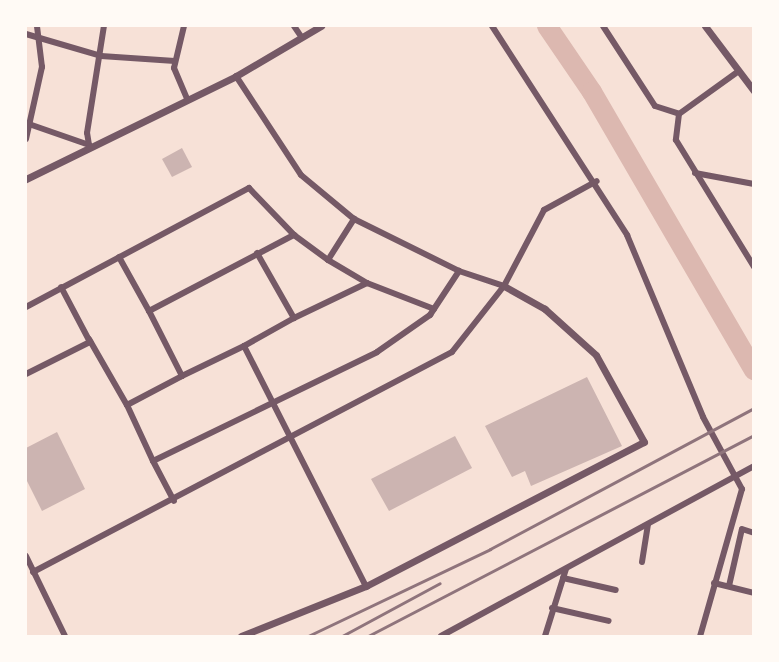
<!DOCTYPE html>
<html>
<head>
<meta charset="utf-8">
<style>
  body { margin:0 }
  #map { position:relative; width:779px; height:662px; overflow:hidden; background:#f7e1d7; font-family:Signika,sans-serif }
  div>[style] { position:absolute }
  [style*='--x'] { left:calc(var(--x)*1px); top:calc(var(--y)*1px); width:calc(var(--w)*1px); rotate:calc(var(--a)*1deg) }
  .river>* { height:20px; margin:-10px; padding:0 10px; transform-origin:10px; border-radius:10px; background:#dcb8b0 }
  .building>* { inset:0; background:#ccb4b1 }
  .minor>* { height:6px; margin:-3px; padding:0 3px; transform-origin:3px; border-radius:3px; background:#755966 }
  .tertiary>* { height:7px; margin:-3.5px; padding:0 3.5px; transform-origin:3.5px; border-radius:3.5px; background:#755966 }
  .rail>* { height:3px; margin:-1.5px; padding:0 1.5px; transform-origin:1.5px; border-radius:1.5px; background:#8f747c }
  span { translate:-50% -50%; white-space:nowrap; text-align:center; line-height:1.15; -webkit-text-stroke:6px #fffaf5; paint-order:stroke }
  .frame { position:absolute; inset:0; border:27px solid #fffaf5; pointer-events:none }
</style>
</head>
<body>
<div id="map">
  <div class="river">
    <div style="--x:547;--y:26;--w:80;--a:55.7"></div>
    <div style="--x:592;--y:92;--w:322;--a:59.8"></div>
  </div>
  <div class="building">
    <div style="clip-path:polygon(182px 148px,192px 167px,172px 177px,162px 159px)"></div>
    <div style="clip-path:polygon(587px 377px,622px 446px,531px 486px,525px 471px,512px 477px,485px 426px)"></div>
    <div style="clip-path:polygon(57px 432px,85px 489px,42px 511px,26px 479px,26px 448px)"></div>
    <div style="clip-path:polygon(455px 436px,472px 468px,389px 511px,371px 479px)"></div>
  </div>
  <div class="minor">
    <div style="--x:184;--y:26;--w:43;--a:103.4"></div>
    <div style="--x:174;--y:68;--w:33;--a:67"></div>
    <div style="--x:294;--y:26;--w:14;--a:56"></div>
    <div style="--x:492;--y:26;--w:249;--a:57.1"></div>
    <div style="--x:627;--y:235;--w:197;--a:67.3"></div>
    <div style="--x:703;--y:417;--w:82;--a:61.6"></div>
    <div style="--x:742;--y:489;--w:153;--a:105.9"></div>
    <div style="--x:603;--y:26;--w:95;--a:57"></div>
    <div style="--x:655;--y:106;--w:25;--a:18"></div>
    <div style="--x:26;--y:34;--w:78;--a:16.3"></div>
    <div style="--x:101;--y:56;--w:74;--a:3.9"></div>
    <div style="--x:736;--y:73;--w:70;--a:144.3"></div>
    <div style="--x:679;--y:114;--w:26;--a:97"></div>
    <div style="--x:676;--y:140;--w:149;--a:58.4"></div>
    <div style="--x:236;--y:76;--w:118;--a:56.7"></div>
    <div style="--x:301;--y:175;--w:69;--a:39.7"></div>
    <div style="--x:354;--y:219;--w:117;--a:26.3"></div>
    <div style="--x:459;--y:271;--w:47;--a:18.4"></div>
    <div style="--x:26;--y:123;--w:67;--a:19.2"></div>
    <div style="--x:26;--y:139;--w:74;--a:-77.5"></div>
    <div style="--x:42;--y:67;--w:41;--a:-97"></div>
    <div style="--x:89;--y:145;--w:12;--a:-99"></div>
    <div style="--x:87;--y:133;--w:108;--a:-81"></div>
    <div style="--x:695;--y:173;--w:60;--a:10.6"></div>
    <div style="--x:257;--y:253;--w:75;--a:60.4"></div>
    <div style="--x:294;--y:318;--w:57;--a:150.8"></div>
    <div style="--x:244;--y:346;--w:269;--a:63.1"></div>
    <div style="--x:119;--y:257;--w:62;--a:60.9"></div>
    <div style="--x:367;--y:283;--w:72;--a:21.2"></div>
    <div style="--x:26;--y:307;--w:253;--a:-28.1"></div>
    <div style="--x:249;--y:188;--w:65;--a:46.2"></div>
    <div style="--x:294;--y:318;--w:81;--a:-25.6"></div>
    <div style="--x:367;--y:283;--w:45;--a:-149.5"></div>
    <div style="--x:89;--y:339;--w:76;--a:60.1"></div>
    <div style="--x:127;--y:405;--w:62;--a:-27.8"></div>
    <div style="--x:244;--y:346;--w:69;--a:154.2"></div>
    <div style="--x:182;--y:376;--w:73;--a:-116.9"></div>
    <div style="--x:149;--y:311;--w:164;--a:-27.7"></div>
    <div style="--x:294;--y:235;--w:42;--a:36.3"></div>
    <div style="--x:328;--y:260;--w:49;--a:-57.6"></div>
    <div style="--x:26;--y:374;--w:72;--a:-26.6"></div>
    <div style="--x:90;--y:342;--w:62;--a:-117.8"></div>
    <div style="--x:127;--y:405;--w:62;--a:65.1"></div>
    <div style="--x:153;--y:461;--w:249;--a:-25.9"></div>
    <div style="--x:377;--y:352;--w:65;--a:-34.9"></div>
    <div style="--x:430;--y:315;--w:53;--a:-56.6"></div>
    <div style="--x:153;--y:461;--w:45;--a:62.3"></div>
    <div style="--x:26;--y:556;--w:89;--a:64"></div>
    <div style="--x:642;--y:562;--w:38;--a:-81"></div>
    <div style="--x:33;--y:572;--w:473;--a:-27.7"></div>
    <div style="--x:452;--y:352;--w:84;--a:-51.8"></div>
    <div style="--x:504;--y:286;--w:86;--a:-62.2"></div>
    <div style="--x:544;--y:210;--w:60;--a:-28.7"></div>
    <div style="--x:563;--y:578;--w:54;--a:12.8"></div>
    <div style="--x:714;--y:583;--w:41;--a:14"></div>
    <div style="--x:729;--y:586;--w:58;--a:-77.2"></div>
    <div style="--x:742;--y:529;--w:13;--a:18"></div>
    <div style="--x:552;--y:608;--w:58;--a:12.8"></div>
    <div style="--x:441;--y:636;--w:356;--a:-28.5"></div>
    <div style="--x:545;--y:636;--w:70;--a:-72.6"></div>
  </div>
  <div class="tertiary">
    <div style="--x:705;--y:26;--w:81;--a:53"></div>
    <div style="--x:26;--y:179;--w:234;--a:-26.1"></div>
    <div style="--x:236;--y:76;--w:99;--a:-30.5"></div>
    <div style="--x:241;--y:636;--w:135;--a:-21.8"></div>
    <div style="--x:366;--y:586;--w:313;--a:-27.4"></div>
    <div style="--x:644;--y:442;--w:99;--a:-118.9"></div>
    <div style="--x:596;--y:355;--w:69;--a:-138"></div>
    <div style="--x:545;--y:309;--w:47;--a:-150.7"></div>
  </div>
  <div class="rail">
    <div style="--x:308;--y:636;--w:202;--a:-25.5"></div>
    <div style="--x:490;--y:549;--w:299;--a:-28.1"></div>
    <div style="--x:342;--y:636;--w:111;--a:-28.4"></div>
    <div style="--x:368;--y:636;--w:435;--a:-27.5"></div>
  </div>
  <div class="frame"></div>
</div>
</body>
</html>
